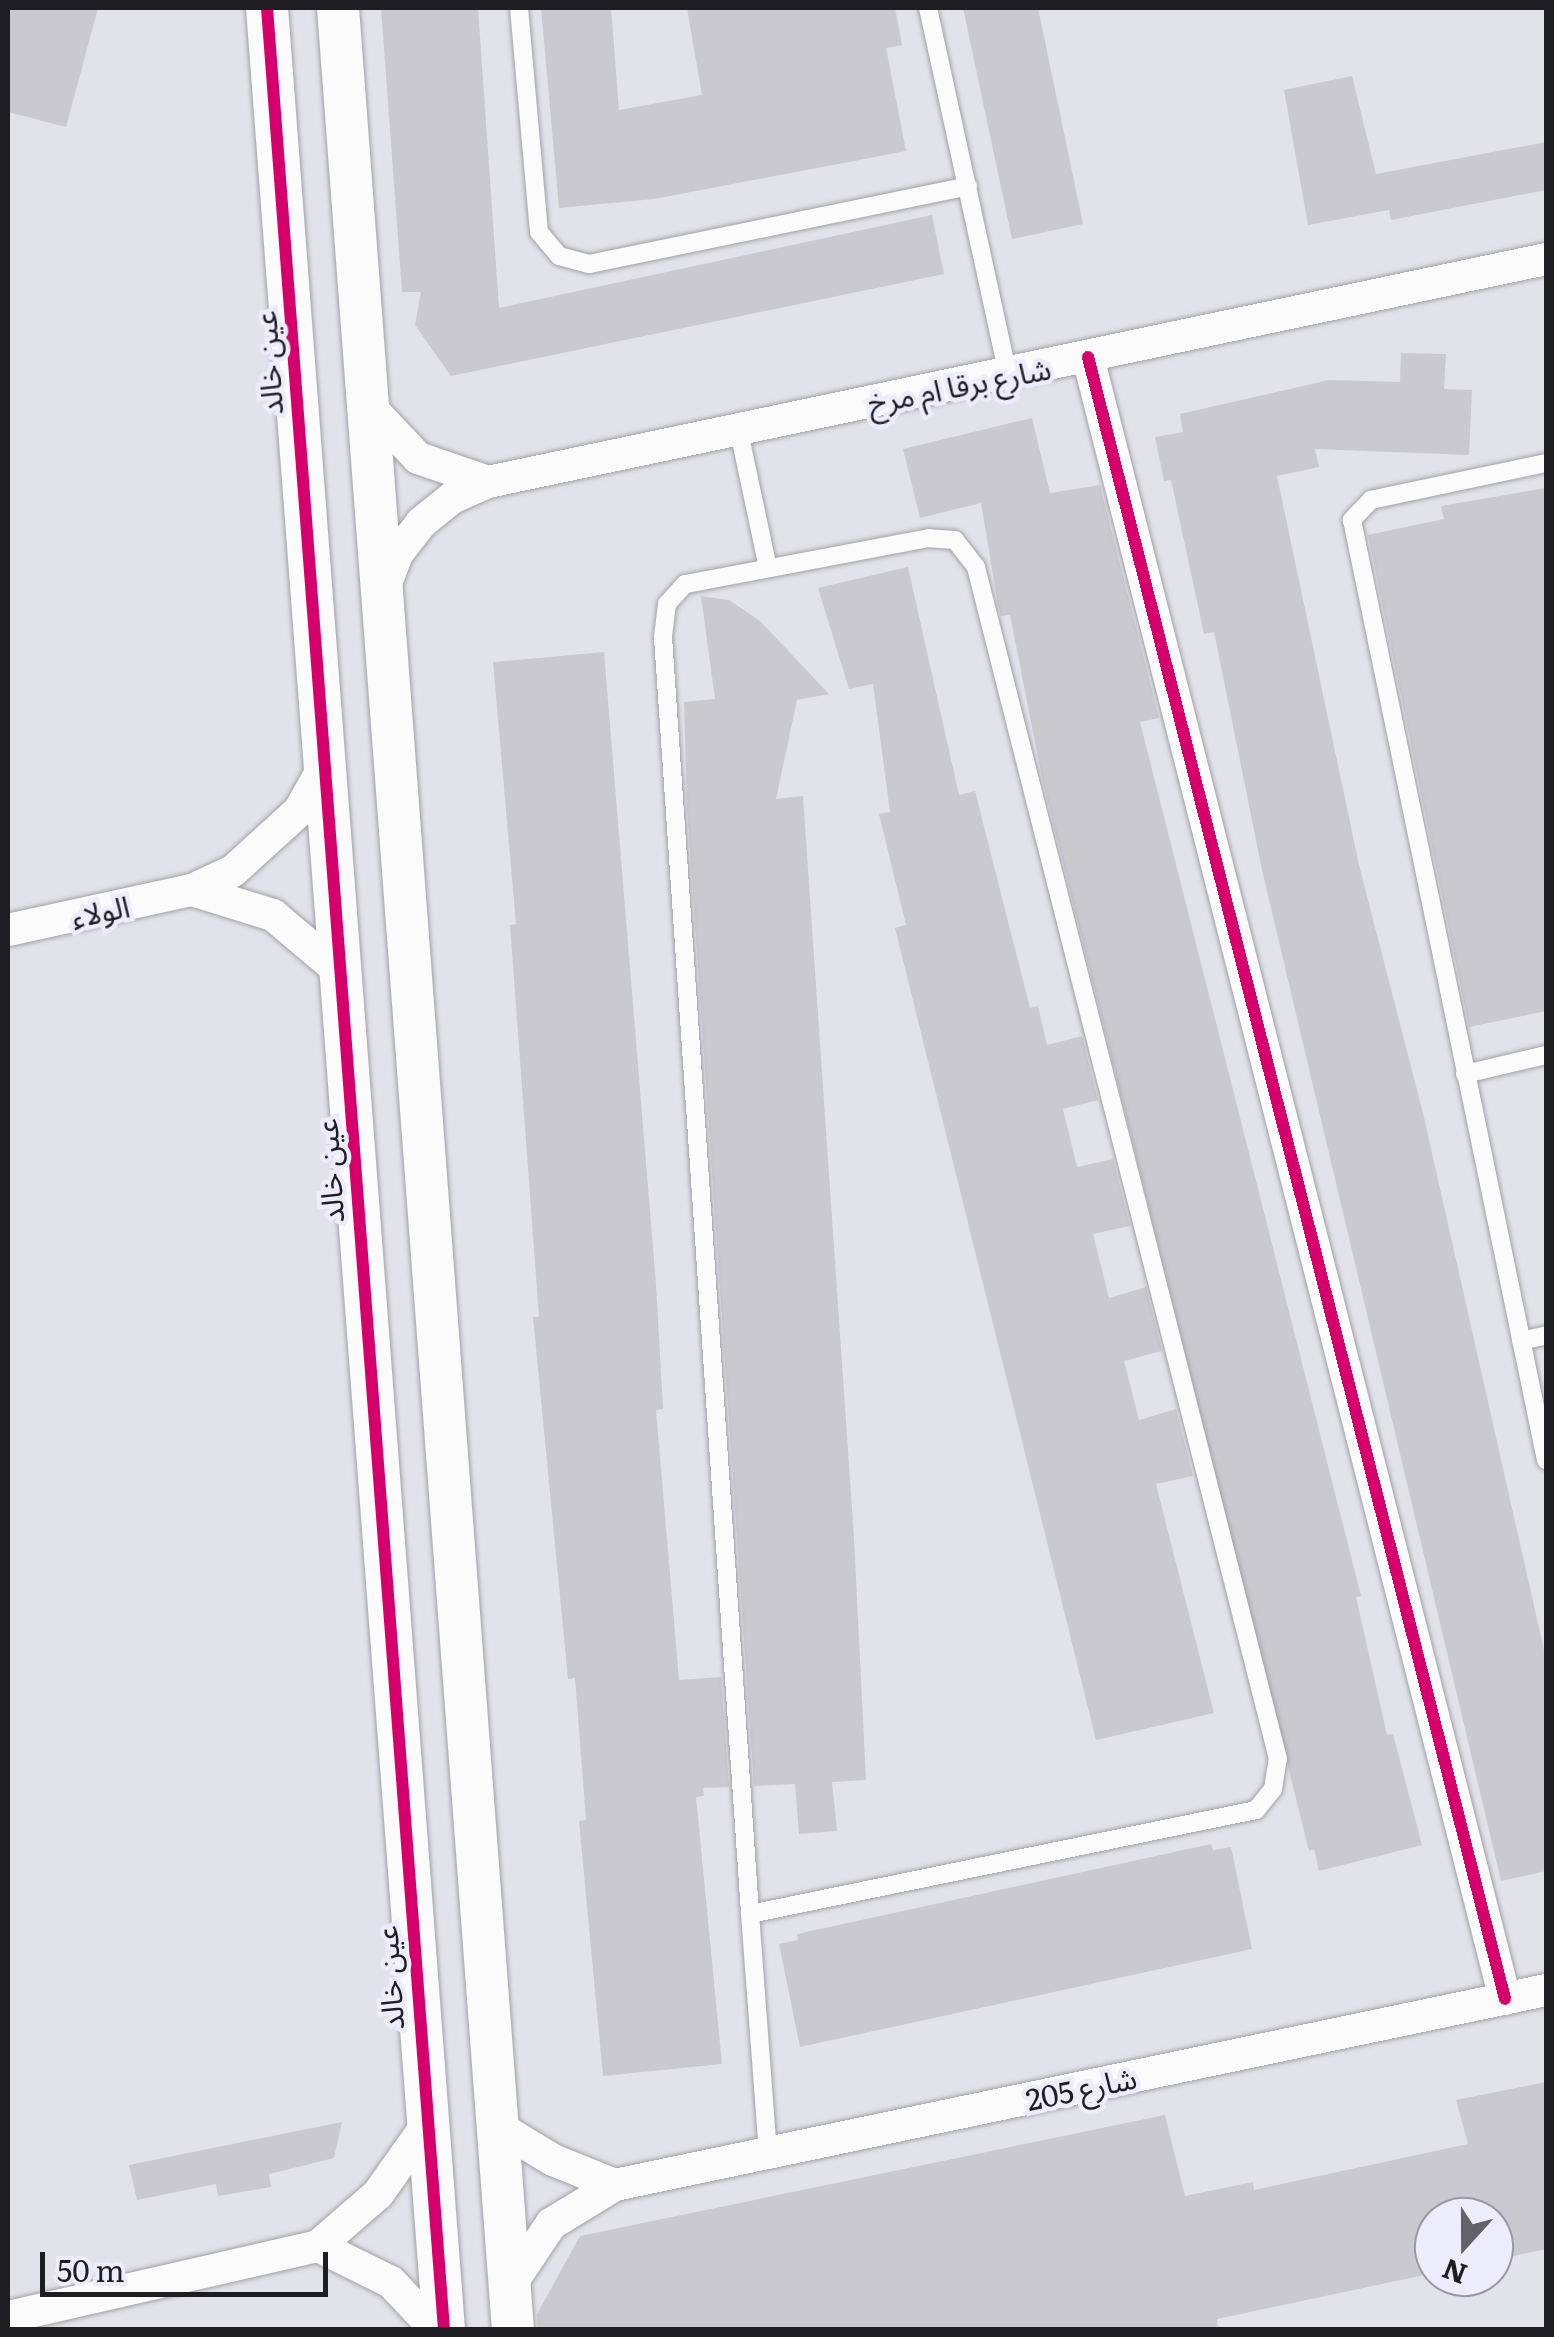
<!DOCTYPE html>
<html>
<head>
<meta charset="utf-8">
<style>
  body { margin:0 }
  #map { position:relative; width:1554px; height:2337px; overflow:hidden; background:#e2e2ea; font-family:Literata,"Noto Sans Arabic",serif }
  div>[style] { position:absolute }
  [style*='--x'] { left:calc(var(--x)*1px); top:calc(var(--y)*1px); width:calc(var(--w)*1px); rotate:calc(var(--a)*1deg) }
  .building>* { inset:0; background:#c9c9cf }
  .roads { filter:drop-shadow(0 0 2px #a1a1a7) drop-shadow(0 0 2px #a1a1a7) }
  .service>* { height:18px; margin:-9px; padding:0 9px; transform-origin:9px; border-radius:9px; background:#fbfbfc }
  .minor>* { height:32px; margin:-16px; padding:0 16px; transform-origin:16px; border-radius:16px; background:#fbfbfc }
  .tertiary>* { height:42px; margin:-21px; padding:0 21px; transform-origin:21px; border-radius:21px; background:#fbfbfc }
  .cycleway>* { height:12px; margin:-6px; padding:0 6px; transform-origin:6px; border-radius:6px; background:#d6006c }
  span { translate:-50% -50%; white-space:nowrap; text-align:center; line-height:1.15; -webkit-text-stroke:9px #ececfc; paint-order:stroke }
  .street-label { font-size:30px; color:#1d1d22 }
  .frame { position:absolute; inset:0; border:10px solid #1d1d22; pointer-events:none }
  .north { position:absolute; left:1414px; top:2197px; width:100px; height:100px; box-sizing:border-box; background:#ececfc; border:2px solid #9999a5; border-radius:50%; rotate:201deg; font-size:28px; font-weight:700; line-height:40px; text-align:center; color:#1d1d22 }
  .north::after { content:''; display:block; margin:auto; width:35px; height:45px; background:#626268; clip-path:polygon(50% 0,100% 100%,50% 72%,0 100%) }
  .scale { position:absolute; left:40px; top:2252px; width:288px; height:45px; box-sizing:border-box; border:5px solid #1d1d22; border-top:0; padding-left:12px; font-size:30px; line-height:35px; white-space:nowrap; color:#1d1d22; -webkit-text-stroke:8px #ececfc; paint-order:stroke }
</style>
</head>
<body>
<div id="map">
  <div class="building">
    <div style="clip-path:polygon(8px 8px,98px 8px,66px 127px,8px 112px)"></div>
    <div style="clip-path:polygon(381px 8px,478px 8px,499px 308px,932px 215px,944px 274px,451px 376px,415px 325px,421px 292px,402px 292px)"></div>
    <div style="clip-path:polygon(541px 8px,611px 8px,619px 110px,702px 95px,687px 8px,895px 8px,902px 45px,886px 48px,906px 151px,654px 199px,559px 208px)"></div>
    <div style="clip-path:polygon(963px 8px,1038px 8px,1083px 224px,1012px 239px)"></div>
    <div style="clip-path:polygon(1352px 76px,1376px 174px,1546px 142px,1546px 190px,1391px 220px,1389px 210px,1308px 225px,1284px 90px)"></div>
    <div style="clip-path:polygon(1401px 353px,1446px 354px,1444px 389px,1472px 390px,1469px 455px,1315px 449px,1319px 467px,1277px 476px,1359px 865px,1423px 1113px,1546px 1659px,1546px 1871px,1501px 1881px,1262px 870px,1214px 632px,1204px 634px,1171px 480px,1164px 481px,1155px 437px,1183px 432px,1180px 414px,1329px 380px,1400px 382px)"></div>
    <div style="clip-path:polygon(1032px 418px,1050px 493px,1100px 485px,1159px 718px,1140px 722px,1361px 1596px,1356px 1597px,1387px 1735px,1393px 1734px,1422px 1845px,1319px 1871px,1314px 1849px,1309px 1851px,1042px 778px,1010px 615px,1001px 616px,998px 605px,981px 503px,920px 518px,903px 449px)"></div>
    <div style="clip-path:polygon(1546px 488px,1546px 1011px,1469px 1027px,1368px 535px,1444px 519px,1441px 506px)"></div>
    <div style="clip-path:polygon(908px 567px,959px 795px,975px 791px,1030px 1008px,1038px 1006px,1047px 1045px,1082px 1036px,1098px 1100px,1063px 1109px,1077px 1167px,1113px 1159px,1130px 1226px,1093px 1234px,1109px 1298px,1146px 1287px,1162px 1351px,1124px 1361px,1139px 1420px,1176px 1409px,1193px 1476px,1156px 1484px,1214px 1713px,1096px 1740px,895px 928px,906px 925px,879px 814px,890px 812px,873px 684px,849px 689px,818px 588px)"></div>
    <div style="clip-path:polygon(701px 596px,729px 600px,760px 621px,829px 694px,797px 700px,776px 799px,803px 796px,854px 1538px,866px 1780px,832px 1782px,837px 1831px,799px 1834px,795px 1784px,754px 1786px,687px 806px,684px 702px,715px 699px)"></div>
    <div style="clip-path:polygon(604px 652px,656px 1284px,663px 1409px,656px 1410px,679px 1680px,721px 1677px,729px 1787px,703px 1788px,704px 1796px,696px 1797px,722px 2064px,603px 2076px,579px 1821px,586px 1820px,575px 1678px,568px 1679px,533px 1317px,539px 1317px,510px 925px,516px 924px,493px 662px)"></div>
    <div style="clip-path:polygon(1211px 1844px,1213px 1850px,1231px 1847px,1252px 1949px,800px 2047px,779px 1944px,798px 1940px,797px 1934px)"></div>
    <div style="clip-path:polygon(1546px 2082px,1546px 2249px,1494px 2260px,1494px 2217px,1434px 2217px,1434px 2273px,1217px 2319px,1218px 2330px,538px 2330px,537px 2314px,580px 2236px,1165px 2115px,1185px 2196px,1253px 2182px,1254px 2190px,1468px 2144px,1456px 2100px)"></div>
    <div style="clip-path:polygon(342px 2122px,334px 2158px,269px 2174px,271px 2187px,218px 2196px,216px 2184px,137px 2200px,129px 2165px)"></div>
  </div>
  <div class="roads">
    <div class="service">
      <div style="--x:519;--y:8;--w:225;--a:84.9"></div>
      <div style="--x:539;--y:232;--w:31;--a:50"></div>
      <div style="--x:559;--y:256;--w:31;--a:15"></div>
      <div style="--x:589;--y:264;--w:387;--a:-11.6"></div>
      <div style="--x:928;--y:8;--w:376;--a:77.7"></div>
      <div style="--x:738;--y:427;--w:144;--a:78"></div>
      <div style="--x:1546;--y:463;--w:179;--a:168.1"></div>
      <div style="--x:1371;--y:500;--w:28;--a:134"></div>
      <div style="--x:1352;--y:520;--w:960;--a:78.34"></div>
      <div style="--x:1465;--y:1074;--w:83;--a:-13.2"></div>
      <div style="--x:1521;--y:1341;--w:26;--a:-13"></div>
      <div style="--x:750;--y:1914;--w:517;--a:-11.61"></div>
      <div style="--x:1256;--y:1810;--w:27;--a:-51"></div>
      <div style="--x:1273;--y:1789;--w:30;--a:-81"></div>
      <div style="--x:1278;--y:1759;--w:1230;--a:-104.22"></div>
      <div style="--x:976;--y:567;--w:34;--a:-128"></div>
      <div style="--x:955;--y:540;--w:26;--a:-176"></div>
      <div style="--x:929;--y:538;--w:248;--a:169.3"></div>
      <div style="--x:685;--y:584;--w:27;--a:132"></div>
      <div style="--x:667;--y:604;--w:33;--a:97"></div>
      <div style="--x:663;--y:637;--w:1280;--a:86.1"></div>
      <div style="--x:750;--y:1914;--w:239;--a:85.7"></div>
    </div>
    <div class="minor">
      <div style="--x:1088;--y:357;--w:1694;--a:75.75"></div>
      <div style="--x:367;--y:404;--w:74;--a:46.6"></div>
      <div style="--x:418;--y:458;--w:74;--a:18.9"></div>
      <div style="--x:383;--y:591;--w:40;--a:-69"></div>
      <div style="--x:397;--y:554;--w:39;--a:-52"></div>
      <div style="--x:421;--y:523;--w:40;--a:-39"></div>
      <div style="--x:452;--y:498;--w:39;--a:-24"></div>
      <div style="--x:488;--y:482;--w:1081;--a:-11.9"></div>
      <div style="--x:192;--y:890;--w:85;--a:17.2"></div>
      <div style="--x:273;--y:915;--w:85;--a:40.2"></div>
      <div style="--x:8;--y:930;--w:188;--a:-12.3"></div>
      <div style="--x:192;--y:890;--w:45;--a:-24.9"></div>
      <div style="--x:233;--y:871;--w:89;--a:-42.3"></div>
      <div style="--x:299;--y:811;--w:45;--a:-60.6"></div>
      <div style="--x:497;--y:2126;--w:66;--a:31.3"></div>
      <div style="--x:553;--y:2160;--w:67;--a:22"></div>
      <div style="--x:318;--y:2246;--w:81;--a:26.3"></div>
      <div style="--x:391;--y:2282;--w:66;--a:46.8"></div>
      <div style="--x:509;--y:2287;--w:76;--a:-56.3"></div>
      <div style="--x:551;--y:2224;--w:75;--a:-31.4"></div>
      <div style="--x:615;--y:2185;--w:951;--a:-11.83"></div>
      <div style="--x:8;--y:2317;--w:318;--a:-12.9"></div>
      <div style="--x:318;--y:2246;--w:79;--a:-40.9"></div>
      <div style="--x:378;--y:2194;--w:80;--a:-54.7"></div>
    </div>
    <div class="tertiary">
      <div style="--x:267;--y:8;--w:2329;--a:85.64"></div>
      <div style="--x:338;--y:8;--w:2329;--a:85.69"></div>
    </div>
  </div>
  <div class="cycleway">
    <div style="--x:267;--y:8;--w:2329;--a:85.64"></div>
    <div style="--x:1088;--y:357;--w:1694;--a:75.75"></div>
  </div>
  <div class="street-label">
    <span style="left:267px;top:363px;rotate:-94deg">عين خالد</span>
    <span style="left:959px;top:384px;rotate:-11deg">شارع برقا ام مرخ</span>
    <span style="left:100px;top:910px;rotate:-12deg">الولاء</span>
    <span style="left:328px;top:1171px;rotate:-94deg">عين خالد</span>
    <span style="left:388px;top:1978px;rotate:-94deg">عين خالد</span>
    <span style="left:1081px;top:2087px;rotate:-12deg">شارع 205</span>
  </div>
  <div class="frame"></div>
  <div class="north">N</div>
  <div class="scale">50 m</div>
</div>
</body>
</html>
